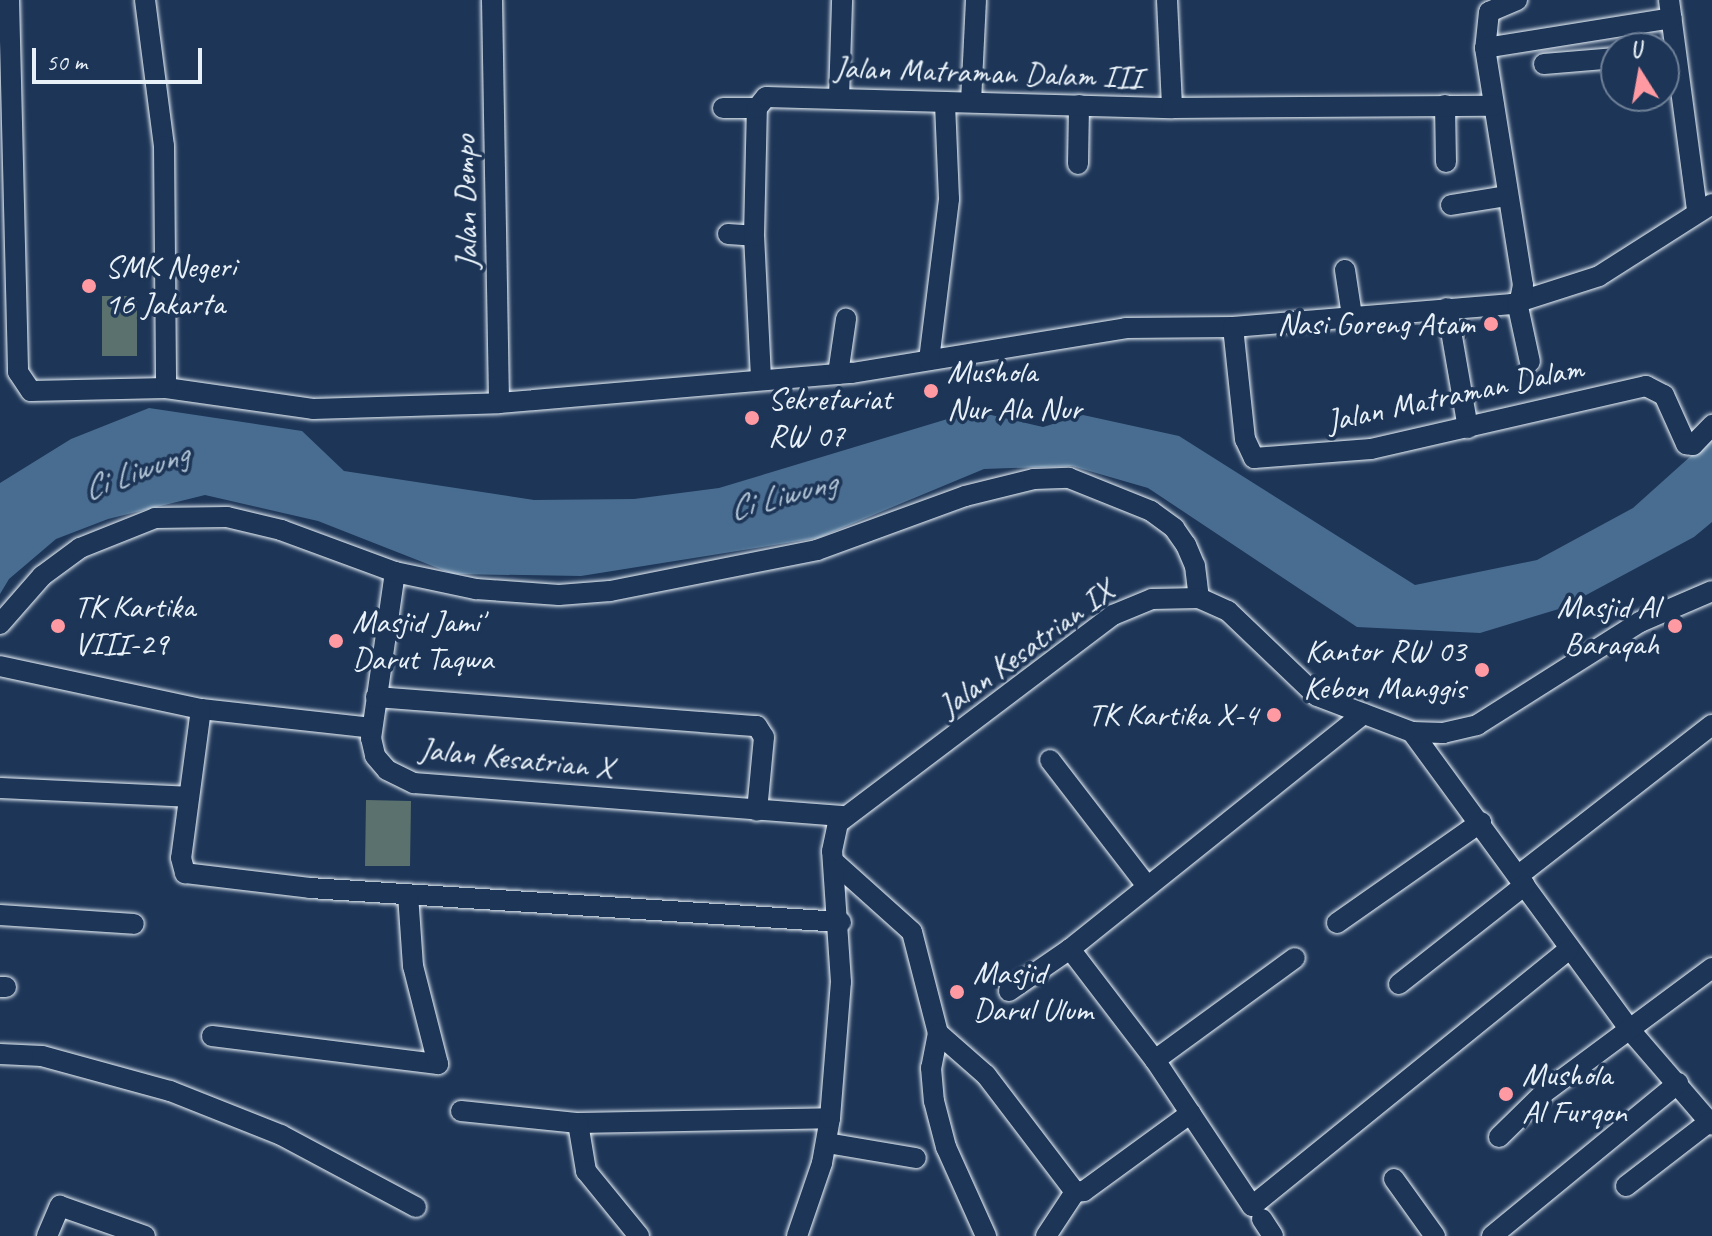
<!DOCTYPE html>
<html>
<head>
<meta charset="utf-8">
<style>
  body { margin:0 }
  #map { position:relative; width:1712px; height:1236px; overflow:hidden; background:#1d3557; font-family:Caveat,sans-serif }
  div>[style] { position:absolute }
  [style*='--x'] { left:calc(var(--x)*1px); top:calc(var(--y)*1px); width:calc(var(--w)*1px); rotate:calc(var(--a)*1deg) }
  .green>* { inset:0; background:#5b716d }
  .water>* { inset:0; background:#496d90 }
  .roads { filter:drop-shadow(0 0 2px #e8f1f8) drop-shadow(0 0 2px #e8f1f8) }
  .street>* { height:20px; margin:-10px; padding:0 10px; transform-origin:10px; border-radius:10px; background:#1d3557 }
  .dots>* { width:22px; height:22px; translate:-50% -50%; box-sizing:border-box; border:4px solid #1d3557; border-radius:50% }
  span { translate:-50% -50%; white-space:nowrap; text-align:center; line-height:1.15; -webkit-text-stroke:7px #1d3557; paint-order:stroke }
  .street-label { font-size:32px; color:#e8f1f8 }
  .poi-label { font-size:32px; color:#e8f1f8 }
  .left { translate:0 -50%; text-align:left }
  .right { translate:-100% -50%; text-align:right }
  .water-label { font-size:34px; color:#b0c3d4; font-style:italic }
  .north { position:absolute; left:1600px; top:32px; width:80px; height:80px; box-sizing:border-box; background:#1d3557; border:2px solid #6e8097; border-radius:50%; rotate:349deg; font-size:22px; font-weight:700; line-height:32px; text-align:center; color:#e8f1f8 }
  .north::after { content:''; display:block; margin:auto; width:28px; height:36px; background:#ff9aa2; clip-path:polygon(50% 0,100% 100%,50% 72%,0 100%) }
  .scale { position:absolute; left:32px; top:48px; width:170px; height:36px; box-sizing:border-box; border:4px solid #e8f1f8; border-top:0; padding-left:10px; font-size:24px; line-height:28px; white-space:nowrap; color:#e8f1f8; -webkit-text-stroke:6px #1d3557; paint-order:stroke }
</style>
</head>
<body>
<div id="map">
  <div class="green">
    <div style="clip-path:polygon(102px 296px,137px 296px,137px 356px,102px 356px)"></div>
    <div style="clip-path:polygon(366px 800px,411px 801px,410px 866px,365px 866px)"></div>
  </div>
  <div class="water">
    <div style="clip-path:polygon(149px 408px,302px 431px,344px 471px,534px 500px,634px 499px,719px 488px,974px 411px,1043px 427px,1083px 415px,1179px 436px,1415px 585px,1537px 560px,1633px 508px,1712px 437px,1712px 522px,1694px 537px,1562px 608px,1480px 633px,1357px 627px,1148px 488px,1072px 466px,984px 469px,818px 538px,581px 576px,453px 574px,318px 521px,205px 495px,108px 519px,56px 539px,9px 579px,0 594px,0 483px,71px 439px)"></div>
  </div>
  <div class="roads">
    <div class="street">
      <div style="--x:9;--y:0;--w:372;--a:88.6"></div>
      <div style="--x:18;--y:372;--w:23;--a:56"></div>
      <div style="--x:31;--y:391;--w:135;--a:-1.3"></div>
      <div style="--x:166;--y:388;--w:148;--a:8.1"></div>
      <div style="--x:313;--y:409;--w:186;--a:-1.8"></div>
      <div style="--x:499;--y:403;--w:354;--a:-4.9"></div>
      <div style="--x:852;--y:373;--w:278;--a:-9.3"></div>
      <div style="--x:1126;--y:328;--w:107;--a:-0.5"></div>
      <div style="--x:1233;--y:327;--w:280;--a:-4.7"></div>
      <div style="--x:1512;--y:304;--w:91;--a:-17.8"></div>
      <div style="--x:1599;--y:276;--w:134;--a:-32.5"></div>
      <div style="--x:145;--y:0;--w:147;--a:82.6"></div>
      <div style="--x:164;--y:146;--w:242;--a:89.5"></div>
      <div style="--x:492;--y:0;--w:403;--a:89"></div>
      <div style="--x:1167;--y:0;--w:108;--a:87.3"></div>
      <div style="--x:1517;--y:0;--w:30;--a:157"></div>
      <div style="--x:1489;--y:12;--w:36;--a:96"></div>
      <div style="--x:1485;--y:48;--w:240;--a:80.9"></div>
      <div style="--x:1523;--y:285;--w:15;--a:101"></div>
      <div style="--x:1669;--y:0;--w:213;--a:82.4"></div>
      <div style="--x:1485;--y:48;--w:189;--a:-9.1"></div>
      <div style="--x:1544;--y:64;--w:72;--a:-4.8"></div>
      <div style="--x:839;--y:98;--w:98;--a:-88.2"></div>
      <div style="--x:971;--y:102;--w:102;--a:-87.2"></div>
      <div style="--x:1445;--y:105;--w:57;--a:89"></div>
      <div style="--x:723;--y:108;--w:34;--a:0"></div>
      <div style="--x:1078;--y:164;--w:59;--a:-89"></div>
      <div style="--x:1451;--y:205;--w:57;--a:-9.1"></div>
      <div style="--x:728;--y:234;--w:26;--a:4"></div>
      <div style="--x:1345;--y:270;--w:47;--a:81.3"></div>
      <div style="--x:1517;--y:302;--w:61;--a:77.8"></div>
      <div style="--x:1447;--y:308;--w:122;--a:80.1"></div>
      <div style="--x:1233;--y:327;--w:113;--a:83.9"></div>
      <div style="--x:1245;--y:439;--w:21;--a:65"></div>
      <div style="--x:1254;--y:458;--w:117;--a:-4.4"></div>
      <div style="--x:1371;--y:449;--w:282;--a:-12.9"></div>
      <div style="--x:1646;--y:386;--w:20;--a:27"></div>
      <div style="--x:1664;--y:395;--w:54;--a:65.8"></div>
      <div style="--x:1686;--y:444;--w:7;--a:8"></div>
      <div style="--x:1693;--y:445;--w:28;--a:-46"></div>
      <div style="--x:929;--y:360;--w:162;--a:-82.9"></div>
      <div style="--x:949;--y:199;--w:97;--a:-92.4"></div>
      <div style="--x:838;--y:374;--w:56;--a:-81.7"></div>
      <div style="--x:761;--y:378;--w:142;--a:-92.8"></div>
      <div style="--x:754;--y:236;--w:128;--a:-88.7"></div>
      <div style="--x:757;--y:108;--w:14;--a:-51"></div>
      <div style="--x:766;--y:97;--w:406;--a:1.6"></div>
      <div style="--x:1172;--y:108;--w:322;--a:-0.4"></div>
      <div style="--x:395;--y:572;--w:168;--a:98.2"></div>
      <div style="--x:371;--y:738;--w:18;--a:77"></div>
      <div style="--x:375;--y:756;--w:18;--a:49"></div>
      <div style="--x:387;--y:770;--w:30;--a:26"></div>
      <div style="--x:414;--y:783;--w:432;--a:4.4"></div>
      <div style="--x:0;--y:624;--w:64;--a:-48.8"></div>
      <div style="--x:42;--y:576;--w:47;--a:-36.4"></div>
      <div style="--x:80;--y:548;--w:81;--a:-21.8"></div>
      <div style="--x:155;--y:518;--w:72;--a:-0.8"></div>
      <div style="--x:227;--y:517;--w:56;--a:13.5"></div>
      <div style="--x:281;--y:530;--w:121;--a:20.2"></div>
      <div style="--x:395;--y:572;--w:83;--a:11.9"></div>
      <div style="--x:476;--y:589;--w:83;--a:4.1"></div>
      <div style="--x:559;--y:595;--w:51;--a:-4.5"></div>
      <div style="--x:610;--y:591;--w:211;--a:-11.2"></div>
      <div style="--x:817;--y:550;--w:158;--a:-20"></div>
      <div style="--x:965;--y:496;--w:71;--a:-13.8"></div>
      <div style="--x:1034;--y:479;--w:35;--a:-2"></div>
      <div style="--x:1069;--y:478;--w:88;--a:21.9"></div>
      <div style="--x:1151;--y:511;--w:29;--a:36"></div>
      <div style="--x:1174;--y:528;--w:21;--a:55"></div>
      <div style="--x:1186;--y:545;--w:23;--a:67"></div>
      <div style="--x:1195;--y:566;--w:32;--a:83"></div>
      <div style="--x:0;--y:666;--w:206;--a:12.1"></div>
      <div style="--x:201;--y:709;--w:172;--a:6.3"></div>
      <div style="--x:376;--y:697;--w:382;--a:4.4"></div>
      <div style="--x:757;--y:726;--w:13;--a:58"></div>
      <div style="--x:764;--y:737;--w:74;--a:95.4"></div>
      <div style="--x:201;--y:709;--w:150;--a:97.6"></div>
      <div style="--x:181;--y:858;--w:16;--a:75"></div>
      <div style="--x:185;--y:873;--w:126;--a:6.8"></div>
      <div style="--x:310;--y:888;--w:532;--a:3.66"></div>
      <div style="--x:1412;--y:732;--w:369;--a:53.8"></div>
      <div style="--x:1630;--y:1030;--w:125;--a:49.2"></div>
      <div style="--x:1050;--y:760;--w:159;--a:52.4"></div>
      <div style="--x:0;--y:788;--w:188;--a:2.7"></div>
      <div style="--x:833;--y:861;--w:106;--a:41.9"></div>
      <div style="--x:912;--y:932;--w:104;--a:75.6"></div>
      <div style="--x:938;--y:1033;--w:64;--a:41.2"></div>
      <div style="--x:986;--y:1075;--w:147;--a:52.7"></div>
      <div style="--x:1519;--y:875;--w:244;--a:-37.9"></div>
      <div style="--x:0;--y:915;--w:134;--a:3.8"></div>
      <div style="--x:1337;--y:923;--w:176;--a:-35"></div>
      <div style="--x:1070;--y:949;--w:140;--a:52.6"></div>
      <div style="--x:1155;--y:1060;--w:175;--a:56.4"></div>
      <div style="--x:1252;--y:1206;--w:408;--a:-39"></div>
      <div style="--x:1399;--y:984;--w:160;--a:-38.2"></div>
      <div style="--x:0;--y:987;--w:6;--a:0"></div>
      <div style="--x:1009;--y:991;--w:74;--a:-34.5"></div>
      <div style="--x:1070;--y:949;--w:376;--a:-38.7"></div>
      <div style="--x:938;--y:1033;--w:36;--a:101"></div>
      <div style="--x:931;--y:1068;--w:33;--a:85"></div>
      <div style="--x:934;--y:1101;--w:48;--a:75.4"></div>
      <div style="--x:946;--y:1147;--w:98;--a:65.8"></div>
      <div style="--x:212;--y:1036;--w:228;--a:7.1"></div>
      <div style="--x:438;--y:1064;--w:101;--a:-104.3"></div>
      <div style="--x:413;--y:966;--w:72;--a:-94"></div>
      <div style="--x:0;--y:1054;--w:42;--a:2.7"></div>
      <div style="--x:42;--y:1056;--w:133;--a:15.3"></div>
      <div style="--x:170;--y:1091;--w:119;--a:21.6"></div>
      <div style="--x:281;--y:1135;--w:153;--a:28.1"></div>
      <div style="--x:1155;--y:1060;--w:173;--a:-36.1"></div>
      <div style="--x:461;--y:1111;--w:118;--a:5.9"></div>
      <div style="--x:578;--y:1123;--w:252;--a:-1.1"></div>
      <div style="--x:578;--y:1123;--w:49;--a:80.5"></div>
      <div style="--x:586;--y:1171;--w:84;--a:50.8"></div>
      <div style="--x:1499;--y:1137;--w:64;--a:-44.4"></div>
      <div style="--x:1545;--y:1092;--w:208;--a:-36.6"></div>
      <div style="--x:827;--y:1143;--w:90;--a:9.6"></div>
      <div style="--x:1394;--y:1179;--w:70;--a:54.3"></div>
      <div style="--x:1626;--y:1186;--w:105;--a:-37.6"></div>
      <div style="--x:1075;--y:1192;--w:9;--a:-6"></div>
      <div style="--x:1084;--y:1191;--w:132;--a:-36.1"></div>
      <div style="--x:1262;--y:1219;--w:20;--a:57"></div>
      <div style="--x:47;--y:1236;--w:33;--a:-67"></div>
      <div style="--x:60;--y:1206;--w:90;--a:19.4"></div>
      <div style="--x:797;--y:1236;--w:77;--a:-71.1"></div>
      <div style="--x:822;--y:1163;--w:46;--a:-79.9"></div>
      <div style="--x:830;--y:1118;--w:136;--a:-85.4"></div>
      <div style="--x:841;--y:982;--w:131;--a:-93.9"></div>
      <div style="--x:832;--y:851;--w:29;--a:-78"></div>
      <div style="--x:838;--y:823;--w:345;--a:-37.1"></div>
      <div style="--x:1113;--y:615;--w:42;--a:-22.3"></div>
      <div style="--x:1152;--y:599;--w:47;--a:-1.2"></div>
      <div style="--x:1199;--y:598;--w:32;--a:24"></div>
      <div style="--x:1228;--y:611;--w:123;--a:43.7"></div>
      <div style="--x:1317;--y:696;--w:102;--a:20.8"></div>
      <div style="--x:1412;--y:732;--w:31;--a:2"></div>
      <div style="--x:1443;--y:733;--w:35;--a:-13"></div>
      <div style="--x:1477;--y:725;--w:193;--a:-32.3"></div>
      <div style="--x:1640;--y:622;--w:78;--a:-23.3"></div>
      <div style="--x:1046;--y:1236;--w:53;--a:-56.6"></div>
      <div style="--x:1492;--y:1236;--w:241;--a:-39.4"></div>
    </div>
  </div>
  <div class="dots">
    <div style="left:89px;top:286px;background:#ff9aa2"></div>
    <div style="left:1491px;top:324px;background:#ff9aa2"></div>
    <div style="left:931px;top:391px;background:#ff9aa2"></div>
    <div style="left:752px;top:418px;background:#ff9aa2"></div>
    <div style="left:58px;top:626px;background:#ff9aa2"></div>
    <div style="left:1675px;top:626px;background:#ff9aa2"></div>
    <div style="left:336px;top:641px;background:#ff9aa2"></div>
    <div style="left:1482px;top:670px;background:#ff9aa2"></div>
    <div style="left:1274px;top:715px;background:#ff9aa2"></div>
    <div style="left:957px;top:992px;background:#ff9aa2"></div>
    <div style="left:1506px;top:1094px;background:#ff9aa2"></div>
  </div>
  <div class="street-label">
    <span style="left:988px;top:73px;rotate:2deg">Jalan Matraman Dalam III</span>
    <span style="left:466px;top:202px;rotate:-91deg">Jalan Dempo</span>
    <span style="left:1455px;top:395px;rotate:-12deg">Jalan Matraman Dalam</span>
    <span style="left:1026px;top:649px;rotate:-36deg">Jalan Kesatrian IX</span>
    <span style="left:516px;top:759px;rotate:6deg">Jalan Kesatrian X</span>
  </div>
  <div class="poi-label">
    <span class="left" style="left:105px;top:286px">SMK Negeri<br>16 Jakarta</span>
    <span class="right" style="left:1475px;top:324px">Nasi Goreng Atam</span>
    <span class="left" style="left:947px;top:391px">Mushola<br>Nur Ala Nur</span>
    <span class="left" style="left:768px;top:418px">Sekretariat<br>RW 07</span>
    <span class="left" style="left:74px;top:626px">TK Kartika<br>VIII-29</span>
    <span class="right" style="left:1659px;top:626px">Masjid Al<br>Baraqah</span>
    <span class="left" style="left:352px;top:641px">Masjid Jami'<br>Darut Taqwa</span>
    <span class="right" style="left:1466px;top:670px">Kantor RW 03<br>Kebon Manggis</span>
    <span class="right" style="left:1258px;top:715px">TK Kartika X-4</span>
    <span class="left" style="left:973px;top:992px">Masjid<br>Darul Ulum</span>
    <span class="left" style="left:1522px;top:1094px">Mushola<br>Al Furqon</span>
  </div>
  <div class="water-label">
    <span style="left:135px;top:471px;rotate:-20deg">Ci Liwung</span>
    <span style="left:782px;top:495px;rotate:-15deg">Ci Liwung</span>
  </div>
  <div class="north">U</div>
  <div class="scale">50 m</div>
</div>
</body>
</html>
